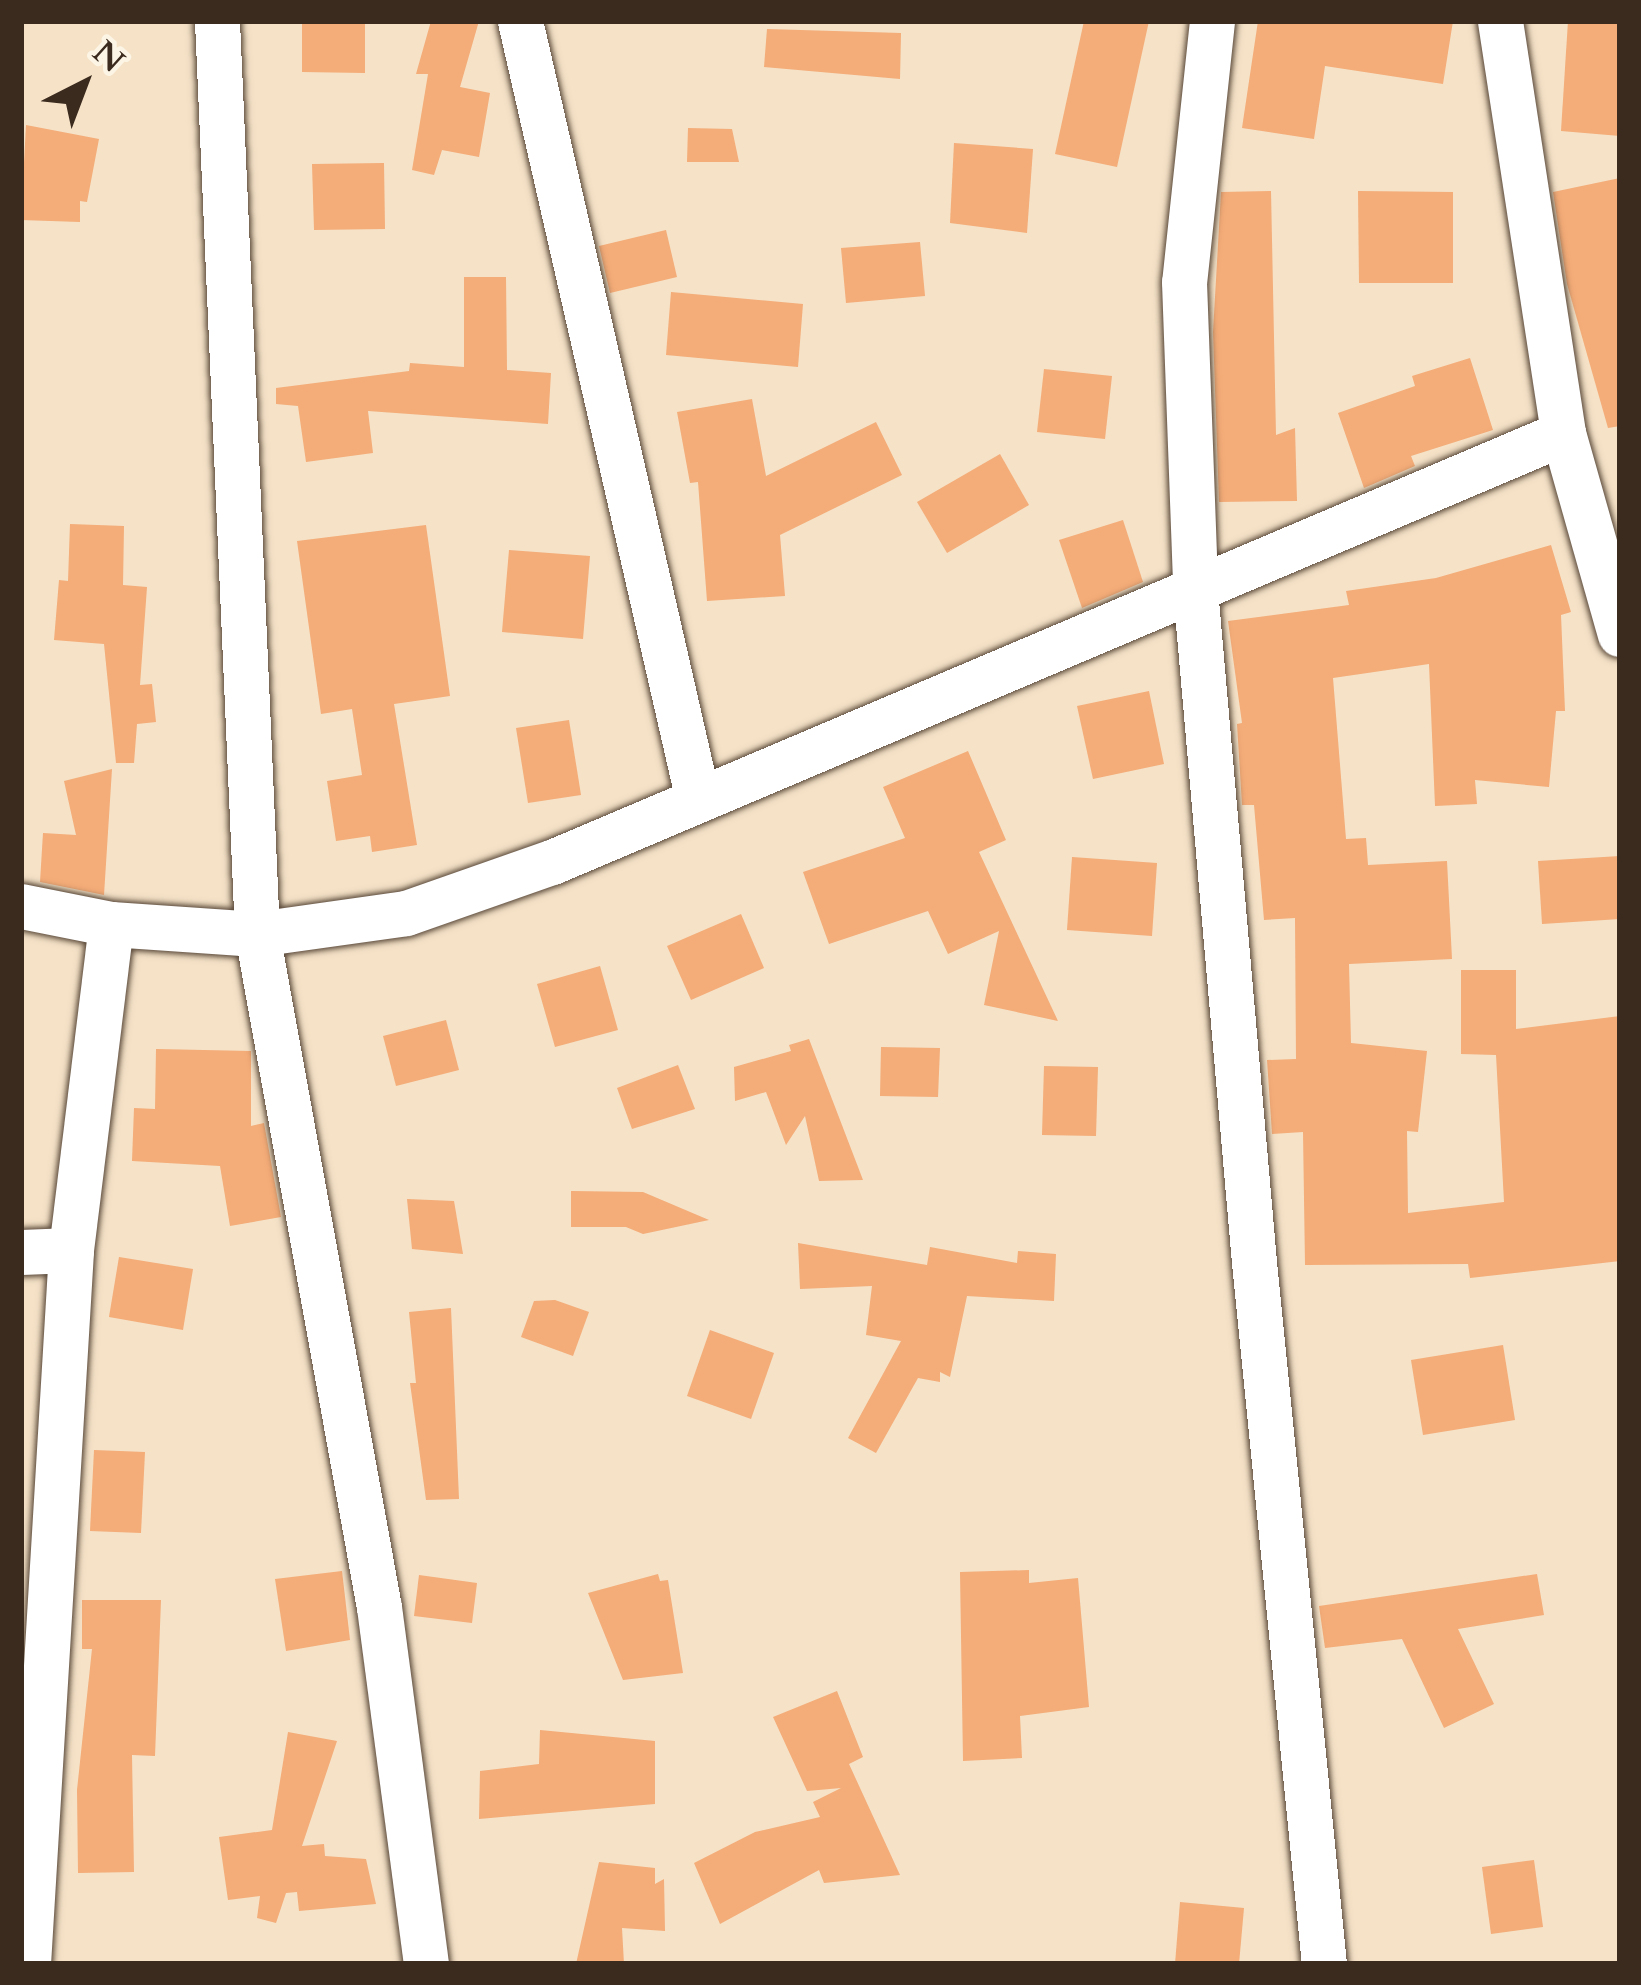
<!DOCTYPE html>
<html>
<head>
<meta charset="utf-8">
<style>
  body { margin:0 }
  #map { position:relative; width:1641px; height:1985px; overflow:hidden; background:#f5e2c7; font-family:Cardo,serif }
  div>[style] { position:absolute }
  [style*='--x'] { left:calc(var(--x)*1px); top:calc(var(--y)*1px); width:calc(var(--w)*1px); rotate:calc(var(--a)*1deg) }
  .building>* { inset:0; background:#f4ac78 }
  .roads { filter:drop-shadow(0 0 3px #574637) drop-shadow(0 0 3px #574637) }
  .minor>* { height:45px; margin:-22.5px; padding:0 22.5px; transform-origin:22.5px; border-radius:22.5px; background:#fff }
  span { translate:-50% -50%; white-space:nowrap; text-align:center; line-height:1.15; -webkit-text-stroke:9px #fcf5e5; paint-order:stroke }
  .frame { position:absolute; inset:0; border:24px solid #3b2a1e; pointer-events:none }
  .north { position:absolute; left:24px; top:24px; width:120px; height:120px; -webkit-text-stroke:9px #fcf5e5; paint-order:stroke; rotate:42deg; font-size:33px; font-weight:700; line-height:48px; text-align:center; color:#3b2a1e }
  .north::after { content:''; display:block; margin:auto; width:42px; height:54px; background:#3b2a1e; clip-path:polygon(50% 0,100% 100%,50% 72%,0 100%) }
</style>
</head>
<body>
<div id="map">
  <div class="building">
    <div style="clip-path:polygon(302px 21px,365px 21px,365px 73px,302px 72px)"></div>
    <div style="clip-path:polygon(431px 21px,479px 21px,460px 87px,490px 93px,479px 157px,442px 150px,434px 175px,412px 170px,428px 74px,416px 74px)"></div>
    <div style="clip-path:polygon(1084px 21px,1149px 21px,1117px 167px,1055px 154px)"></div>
    <div style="clip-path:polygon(1258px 21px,1453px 21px,1443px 84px,1325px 66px,1314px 139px,1242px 128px)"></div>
    <div style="clip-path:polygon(1568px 21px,1620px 21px,1620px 136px,1561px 131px)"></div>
    <div style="clip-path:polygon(767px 29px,901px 33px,900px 79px,764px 67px)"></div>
    <div style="clip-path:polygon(26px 125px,99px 139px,87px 202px,80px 201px,80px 222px,21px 220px)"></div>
    <div style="clip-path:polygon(688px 128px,732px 129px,739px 162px,687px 162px)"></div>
    <div style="clip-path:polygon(954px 143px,1033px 149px,1027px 233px,950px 223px)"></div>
    <div style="clip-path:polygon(384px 163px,385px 229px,314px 230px,312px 164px)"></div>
    <div style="clip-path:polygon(1620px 178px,1620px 426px,1608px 428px,1567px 284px,1553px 192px)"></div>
    <div style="clip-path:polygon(1271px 191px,1276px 435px,1295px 428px,1297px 501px,1219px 502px,1213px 332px,1221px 192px)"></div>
    <div style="clip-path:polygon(1358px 191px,1453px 192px,1453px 283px,1359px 283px)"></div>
    <div style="clip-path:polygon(666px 230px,677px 277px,610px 293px,599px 246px)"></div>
    <div style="clip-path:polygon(920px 242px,925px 296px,846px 303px,841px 248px)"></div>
    <div style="clip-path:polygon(464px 277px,506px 277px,507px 370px,551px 373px,548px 424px,368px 411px,373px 453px,306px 462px,298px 406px,276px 404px,276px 388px,409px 371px,410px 363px,464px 367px)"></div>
    <div style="clip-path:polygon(671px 292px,803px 304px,798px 367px,666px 355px)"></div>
    <div style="clip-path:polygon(1470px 358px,1493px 430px,1411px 456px,1415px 466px,1364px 488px,1338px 413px,1415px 386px,1412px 376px)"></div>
    <div style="clip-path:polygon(1044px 369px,1112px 376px,1105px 439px,1037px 432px)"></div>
    <div style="clip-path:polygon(752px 399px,766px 476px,876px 422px,902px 475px,780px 535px,785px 596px,707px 601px,698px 482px,690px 483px,677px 412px)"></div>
    <div style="clip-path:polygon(1000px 454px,1029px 505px,947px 553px,917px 502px)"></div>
    <div style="clip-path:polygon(1123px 520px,1143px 582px,1082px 608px,1059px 540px)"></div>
    <div style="clip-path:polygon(70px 524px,124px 526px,123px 585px,147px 587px,140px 685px,152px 684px,156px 722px,137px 724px,134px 763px,116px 763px,104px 644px,54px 640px,59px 580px,68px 581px)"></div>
    <div style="clip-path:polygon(426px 525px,450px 696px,394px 704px,417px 845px,372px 852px,370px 836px,336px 841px,327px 781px,362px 775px,352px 709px,321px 714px,297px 541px)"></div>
    <div style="clip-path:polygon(1551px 545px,1571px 612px,1561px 615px,1565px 711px,1556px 711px,1549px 787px,1475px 780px,1477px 804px,1435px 806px,1429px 664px,1333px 678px,1346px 839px,1366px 838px,1368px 865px,1447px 861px,1452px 959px,1349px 964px,1351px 1043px,1427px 1051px,1418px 1132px,1407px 1131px,1408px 1213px,1504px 1202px,1496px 1055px,1461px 1054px,1461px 970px,1516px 970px,1516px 1029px,1620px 1016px,1620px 1261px,1470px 1278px,1468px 1264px,1305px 1265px,1303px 1132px,1272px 1134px,1267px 1060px,1296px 1059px,1295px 918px,1264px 920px,1254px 805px,1242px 805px,1237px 724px,1242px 723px,1228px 621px,1349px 605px,1346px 591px,1436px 578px)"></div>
    <div style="clip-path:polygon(509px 550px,590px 556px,583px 639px,502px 632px)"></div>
    <div style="clip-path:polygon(1149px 691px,1164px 764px,1093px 779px,1077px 706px)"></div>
    <div style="clip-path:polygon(569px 720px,581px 795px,528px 803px,516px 728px)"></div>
    <div style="clip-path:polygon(968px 751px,1006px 840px,979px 852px,1058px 1021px,984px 1005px,999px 931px,948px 954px,928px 911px,829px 944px,803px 872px,905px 838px,883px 787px)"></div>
    <div style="clip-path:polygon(112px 769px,104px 895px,40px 882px,43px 833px,76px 835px,64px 781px)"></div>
    <div style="clip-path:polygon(1620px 856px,1620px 919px,1542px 924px,1538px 861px)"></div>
    <div style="clip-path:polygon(1072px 857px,1157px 863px,1152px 936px,1067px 930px)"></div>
    <div style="clip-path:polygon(741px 914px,764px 968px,691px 1000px,667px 946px)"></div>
    <div style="clip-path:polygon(600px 966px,618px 1030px,555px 1047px,537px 984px)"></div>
    <div style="clip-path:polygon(446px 1020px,459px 1070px,396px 1086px,383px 1036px)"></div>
    <div style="clip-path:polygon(809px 1039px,863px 1180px,819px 1181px,805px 1116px,786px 1145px,766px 1092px,735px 1101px,734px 1067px,791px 1051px,789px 1045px)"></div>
    <div style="clip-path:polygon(881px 1047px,940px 1048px,938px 1097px,880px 1096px)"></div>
    <div style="clip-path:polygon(156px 1049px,251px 1051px,251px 1126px,264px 1123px,281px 1217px,230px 1226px,220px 1166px,132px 1161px,134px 1108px,155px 1109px)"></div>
    <div style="clip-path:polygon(678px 1065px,695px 1109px,632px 1129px,617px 1088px)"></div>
    <div style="clip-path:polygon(1044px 1066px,1098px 1067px,1096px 1136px,1042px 1135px)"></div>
    <div style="clip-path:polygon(571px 1191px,643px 1192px,709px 1220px,643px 1234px,626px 1227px,571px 1227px)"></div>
    <div style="clip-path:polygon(407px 1199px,454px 1201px,463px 1254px,412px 1249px)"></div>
    <div style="clip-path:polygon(798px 1243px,927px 1265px,930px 1247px,1017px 1263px,1018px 1251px,1056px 1254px,1054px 1301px,967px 1296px,950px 1377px,940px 1372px,940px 1382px,918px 1378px,876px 1453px,848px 1438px,901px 1341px,866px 1335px,872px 1286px,800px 1289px)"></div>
    <div style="clip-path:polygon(119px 1257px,193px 1269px,183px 1330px,109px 1317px)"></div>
    <div style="clip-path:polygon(555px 1300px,589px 1312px,573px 1356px,521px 1337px,534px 1301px)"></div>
    <div style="clip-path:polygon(451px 1308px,459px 1499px,426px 1500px,410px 1383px,416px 1383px,409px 1312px)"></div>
    <div style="clip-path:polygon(710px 1330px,774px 1353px,751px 1419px,687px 1396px)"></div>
    <div style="clip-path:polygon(1503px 1345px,1515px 1420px,1423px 1435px,1411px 1360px)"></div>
    <div style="clip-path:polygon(94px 1450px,145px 1452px,141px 1533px,90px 1531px)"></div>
    <div style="clip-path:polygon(1029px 1570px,1029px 1583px,1078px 1578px,1089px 1707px,1020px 1716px,1022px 1758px,963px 1761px,960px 1572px)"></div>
    <div style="clip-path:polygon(342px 1571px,350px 1640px,286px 1651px,275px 1579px)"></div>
    <div style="clip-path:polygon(658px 1574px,660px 1581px,668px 1580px,683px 1673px,623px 1680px,588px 1593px)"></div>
    <div style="clip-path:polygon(1537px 1574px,1544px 1615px,1458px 1629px,1494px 1704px,1444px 1728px,1402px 1639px,1325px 1648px,1319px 1606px)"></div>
    <div style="clip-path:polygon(419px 1575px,477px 1583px,472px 1623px,414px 1616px)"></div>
    <div style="clip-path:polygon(82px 1600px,161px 1600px,155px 1756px,132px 1755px,134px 1872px,78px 1873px,77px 1790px,92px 1649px,82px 1649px)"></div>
    <div style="clip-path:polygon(837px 1691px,863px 1757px,849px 1764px,900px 1875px,824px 1883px,819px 1870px,720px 1924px,694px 1863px,755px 1832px,820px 1817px,813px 1802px,841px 1788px,807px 1791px,773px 1717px)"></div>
    <div style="clip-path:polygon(540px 1730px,655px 1741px,655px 1804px,479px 1819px,480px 1771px,539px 1764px)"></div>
    <div style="clip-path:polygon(288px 1732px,337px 1741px,302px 1846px,324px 1844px,325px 1856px,366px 1859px,376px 1904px,299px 1911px,297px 1892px,286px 1893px,276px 1923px,257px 1918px,260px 1896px,228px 1900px,219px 1837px,272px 1830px)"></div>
    <div style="clip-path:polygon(1534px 1860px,1543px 1927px,1491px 1934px,1482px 1867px)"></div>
    <div style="clip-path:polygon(599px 1862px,655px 1868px,655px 1884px,664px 1879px,665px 1931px,622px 1928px,624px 1964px,576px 1964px)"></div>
    <div style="clip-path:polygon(1180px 1902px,1244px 1908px,1239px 1964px,1175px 1964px)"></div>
  </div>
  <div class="roads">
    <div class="minor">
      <div style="--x:217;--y:21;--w:914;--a:87.49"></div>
      <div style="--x:257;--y:934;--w:684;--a:79.73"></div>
      <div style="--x:379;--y:1607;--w:360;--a:82.5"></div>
      <div style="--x:520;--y:21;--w:799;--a:77.13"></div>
      <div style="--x:1212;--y:21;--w:262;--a:96.1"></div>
      <div style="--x:1184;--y:282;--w:307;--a:87.9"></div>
      <div style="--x:1195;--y:589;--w:676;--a:84.99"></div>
      <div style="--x:1254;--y:1262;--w:705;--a:84.31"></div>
      <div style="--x:1500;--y:21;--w:417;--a:81.3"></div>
      <div style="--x:1563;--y:433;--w:209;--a:74.2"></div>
      <div style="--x:21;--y:906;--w:92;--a:11.3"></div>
      <div style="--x:111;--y:924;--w:146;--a:3.9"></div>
      <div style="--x:257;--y:934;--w:150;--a:-8"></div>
      <div style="--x:406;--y:913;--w:155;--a:-19.3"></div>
      <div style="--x:552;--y:862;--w:1098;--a:-22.99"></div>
      <div style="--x:21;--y:1252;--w:50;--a:-2.3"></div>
      <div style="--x:28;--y:1964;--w:715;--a:-86.55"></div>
      <div style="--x:71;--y:1250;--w:328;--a:-83"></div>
    </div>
  </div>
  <div class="frame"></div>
  <div class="north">N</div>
</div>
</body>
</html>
